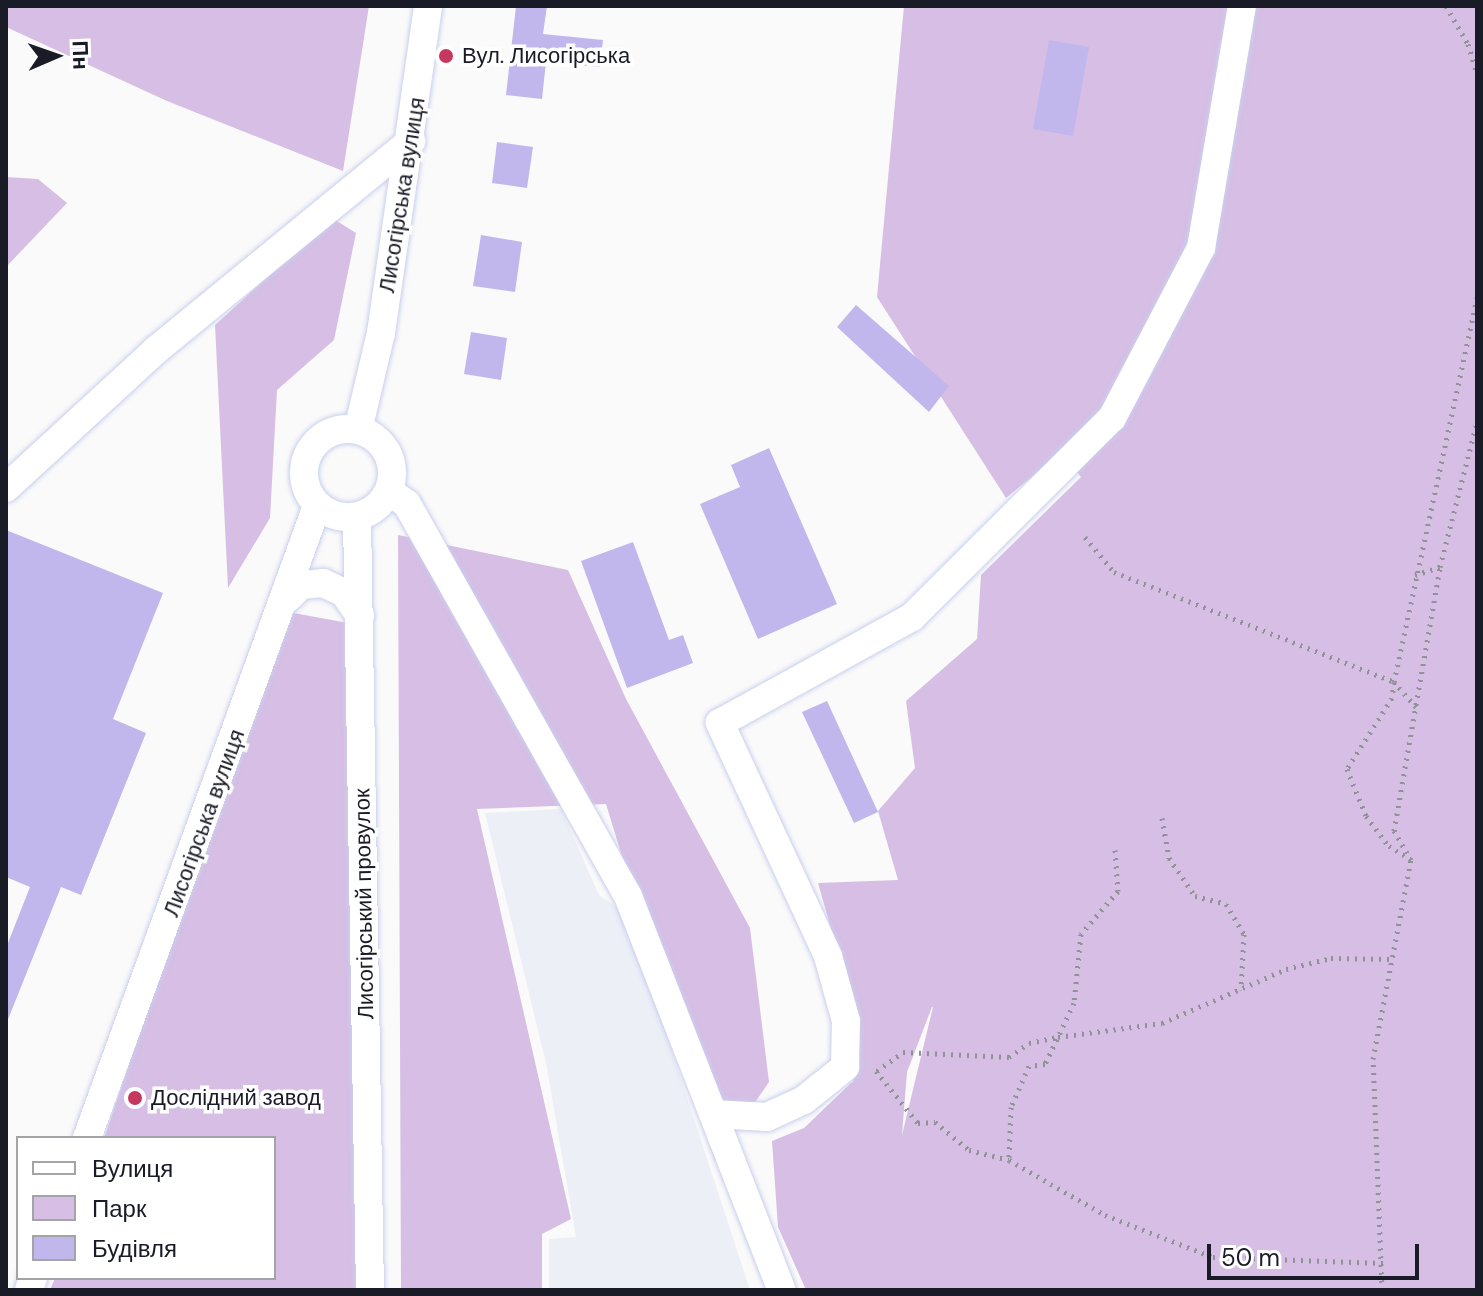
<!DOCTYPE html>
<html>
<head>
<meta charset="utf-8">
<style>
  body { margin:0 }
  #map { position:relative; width:1483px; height:1296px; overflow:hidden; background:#fafafa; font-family:"DM Sans",sans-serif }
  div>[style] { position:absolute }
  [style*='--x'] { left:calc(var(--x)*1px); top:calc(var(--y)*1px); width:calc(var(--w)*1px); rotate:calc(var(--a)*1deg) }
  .built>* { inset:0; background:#edeff7 }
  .green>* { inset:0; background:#d6bee4 }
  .building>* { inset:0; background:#c2b7ed }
  .path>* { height:5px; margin-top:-2.5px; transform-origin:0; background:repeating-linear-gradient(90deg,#919298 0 2px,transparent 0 8px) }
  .roads { filter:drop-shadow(0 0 2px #c9cfee) drop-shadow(0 0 2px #c9cfee) }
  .minor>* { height:28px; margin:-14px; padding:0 14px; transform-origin:14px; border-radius:14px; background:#fff }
  .minor>.ring { margin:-14px; padding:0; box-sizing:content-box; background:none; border:28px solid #fff; border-radius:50% }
  .dots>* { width:22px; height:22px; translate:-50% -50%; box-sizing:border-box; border:4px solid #fff; border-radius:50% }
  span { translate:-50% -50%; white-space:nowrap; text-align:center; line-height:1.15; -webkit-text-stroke:7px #fff; paint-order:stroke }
  .poi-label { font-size:22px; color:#191b26 }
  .left { translate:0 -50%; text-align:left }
  .street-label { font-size:22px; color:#191b26 }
  .frame { position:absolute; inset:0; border:8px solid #191b26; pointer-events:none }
  .legend { position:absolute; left:16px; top:1136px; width:260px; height:144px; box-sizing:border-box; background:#fff; border:2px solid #a3a4a8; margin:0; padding:10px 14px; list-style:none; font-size:24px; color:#191b26 }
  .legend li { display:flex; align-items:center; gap:16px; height:40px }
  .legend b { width:40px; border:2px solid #a3a4a8 }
  .north { position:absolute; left:16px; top:16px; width:80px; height:80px; -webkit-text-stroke:6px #fff; paint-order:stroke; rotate:88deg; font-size:22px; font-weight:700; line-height:32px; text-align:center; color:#191b26 }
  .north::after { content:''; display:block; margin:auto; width:28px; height:36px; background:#191b26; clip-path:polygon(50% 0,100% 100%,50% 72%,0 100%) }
  .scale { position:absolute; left:1207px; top:1244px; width:212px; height:36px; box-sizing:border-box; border:4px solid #191b26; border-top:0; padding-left:10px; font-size:24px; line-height:28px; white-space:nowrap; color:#191b26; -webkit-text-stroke:6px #fff; paint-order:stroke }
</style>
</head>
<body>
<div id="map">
  <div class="built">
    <div style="clip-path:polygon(561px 809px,599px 895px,627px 914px,750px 1290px,549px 1290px,549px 1239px,576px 1237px,546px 1063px,485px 813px)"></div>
  </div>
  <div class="green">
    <div style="clip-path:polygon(6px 6px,369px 6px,343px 171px,167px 101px,6px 27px)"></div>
    <div style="clip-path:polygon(evenodd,904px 6px,1477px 6px,1477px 1290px,806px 1290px,778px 1227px,772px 1141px,804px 1128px,853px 1081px,857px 1021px,818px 883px,898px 880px,878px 811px,915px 768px,906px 701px,977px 639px,981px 575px,1081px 477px,1061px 453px,1006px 498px,877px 297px,904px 6px,932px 1007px,933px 1007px,902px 1135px,907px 1072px,932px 1007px)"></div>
    <div style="clip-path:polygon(6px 177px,38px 179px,67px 203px,6px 267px)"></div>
    <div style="clip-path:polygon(332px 218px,356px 233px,334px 340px,277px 390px,270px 518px,228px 588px,215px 325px)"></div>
    <div style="clip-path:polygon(398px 535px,568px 570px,626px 699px,750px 928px,769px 1082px,715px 1161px,606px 804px,477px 809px,571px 1219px,542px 1234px,542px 1290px,401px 1290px)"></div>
    <div style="clip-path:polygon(283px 611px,348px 623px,360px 1290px,50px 1290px,55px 1278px,274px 1278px,274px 1138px,104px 1138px)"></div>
  </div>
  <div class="building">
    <div style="clip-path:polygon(516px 6px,547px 6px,543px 34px,603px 40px,600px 67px,546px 62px,542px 99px,506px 95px)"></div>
    <div style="clip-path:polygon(1049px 40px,1089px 47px,1073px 136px,1033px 129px)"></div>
    <div style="clip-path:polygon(497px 142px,533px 147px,527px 188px,492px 183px)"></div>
    <div style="clip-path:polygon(481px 235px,522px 242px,515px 292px,473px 286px)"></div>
    <div style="clip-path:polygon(856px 305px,949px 386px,929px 412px,837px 327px)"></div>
    <div style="clip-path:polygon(471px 332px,507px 338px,501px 380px,464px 374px)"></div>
    <div style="clip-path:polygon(769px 448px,837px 604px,758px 639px,700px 504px,740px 487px,731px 465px)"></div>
    <div style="clip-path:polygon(6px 530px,163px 593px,113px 719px,146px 733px,81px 895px,61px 887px,7px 1022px,6px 948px,30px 887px,6px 877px)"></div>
    <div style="clip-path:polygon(633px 542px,669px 640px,683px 635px,693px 663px,627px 688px,581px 561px)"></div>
    <div style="clip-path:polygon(827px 701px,878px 812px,854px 823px,802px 712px)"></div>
  </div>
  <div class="path">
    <div style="--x:1446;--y:6;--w:44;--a:59.9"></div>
    <div style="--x:1468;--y:44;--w:30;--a:73"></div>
    <div style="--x:1085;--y:537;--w:45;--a:50.4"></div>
    <div style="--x:1114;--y:572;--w:301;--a:21.4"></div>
    <div style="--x:1394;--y:682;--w:16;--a:97"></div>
    <div style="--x:1392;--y:698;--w:84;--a:122.4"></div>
    <div style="--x:1347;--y:769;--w:51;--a:68"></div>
    <div style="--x:1366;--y:816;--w:38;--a:53"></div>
    <div style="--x:1389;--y:846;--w:25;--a:32"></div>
    <div style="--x:1415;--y:575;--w:26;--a:-18"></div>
    <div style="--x:1416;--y:707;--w:33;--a:-131"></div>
    <div style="--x:1394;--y:682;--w:393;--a:-77.8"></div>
    <div style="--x:1162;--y:818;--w:41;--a:80.1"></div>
    <div style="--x:1169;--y:858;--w:46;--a:55.6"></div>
    <div style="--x:1195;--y:896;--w:32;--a:14"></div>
    <div style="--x:1226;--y:904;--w:35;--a:59"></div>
    <div style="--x:1244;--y:934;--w:56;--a:93.1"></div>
    <div style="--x:1115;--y:850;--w:41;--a:85.8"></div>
    <div style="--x:1118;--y:891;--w:57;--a:130.7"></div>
    <div style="--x:1081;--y:934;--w:69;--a:95.8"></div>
    <div style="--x:1074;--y:1003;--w:68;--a:115.4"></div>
    <div style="--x:1045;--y:1064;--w:16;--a:173"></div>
    <div style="--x:1029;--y:1066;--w:45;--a:113.7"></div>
    <div style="--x:1011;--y:1107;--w:53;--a:92.2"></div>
    <div style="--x:1009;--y:1160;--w:111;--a:29.8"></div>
    <div style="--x:1105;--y:1215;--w:116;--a:21.3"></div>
    <div style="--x:1213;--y:1257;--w:170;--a:2"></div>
    <div style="--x:876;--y:1071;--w:67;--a:51.1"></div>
    <div style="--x:918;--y:1123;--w:17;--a:-3"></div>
    <div style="--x:935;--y:1122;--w:44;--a:39.5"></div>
    <div style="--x:969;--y:1150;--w:41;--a:14"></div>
    <div style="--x:877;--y:1071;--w:32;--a:-36"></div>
    <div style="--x:903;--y:1052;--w:106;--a:2.7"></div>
    <div style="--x:1009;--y:1057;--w:24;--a:-35"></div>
    <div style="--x:1029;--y:1043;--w:30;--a:-12"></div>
    <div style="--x:1058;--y:1037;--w:105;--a:-7.7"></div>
    <div style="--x:1162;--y:1023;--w:135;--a:-23.5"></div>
    <div style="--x:1286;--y:969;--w:46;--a:-13.7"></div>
    <div style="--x:1331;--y:958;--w:61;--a:0.9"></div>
    <div style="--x:1382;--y:1290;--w:231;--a:-92.2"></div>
    <div style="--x:1373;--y:1059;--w:203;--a:-79.2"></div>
    <div style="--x:1411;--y:860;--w:34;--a:-120"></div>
    <div style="--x:1394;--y:831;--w:268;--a:-80.1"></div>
    <div style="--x:1440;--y:567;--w:150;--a:-75.7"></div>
  </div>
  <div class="roads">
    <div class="minor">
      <div class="ring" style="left:304px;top:429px;width:60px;height:60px"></div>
      <div style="--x:358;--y:430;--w:100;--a:-76.7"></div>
      <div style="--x:381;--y:333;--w:330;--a:-81.8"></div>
      <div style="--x:6;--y:488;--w:204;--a:-42.6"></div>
      <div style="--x:156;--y:350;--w:330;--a:-39.3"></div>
      <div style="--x:389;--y:491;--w:22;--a:36"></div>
      <div style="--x:407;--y:504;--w:450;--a:60.6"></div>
      <div style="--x:628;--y:896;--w:423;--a:68.7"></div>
      <div style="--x:357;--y:517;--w:773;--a:89.04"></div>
      <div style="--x:288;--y:598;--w:18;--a:-45"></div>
      <div style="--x:301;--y:585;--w:22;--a:-5"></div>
      <div style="--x:323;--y:583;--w:23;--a:25"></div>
      <div style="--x:344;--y:593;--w:28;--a:55"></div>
      <div style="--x:714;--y:1114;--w:53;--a:3.2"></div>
      <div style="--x:767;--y:1117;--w:41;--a:-24.7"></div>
      <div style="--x:804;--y:1100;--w:53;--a:-38.8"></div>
      <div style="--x:845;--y:1067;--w:46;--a:-88.8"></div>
      <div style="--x:846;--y:1021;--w:67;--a:-105.5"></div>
      <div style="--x:828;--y:956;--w:257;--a:-114.9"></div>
      <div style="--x:720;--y:723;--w:219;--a:-28.9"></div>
      <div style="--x:912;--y:617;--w:282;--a:-44.9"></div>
      <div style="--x:1112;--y:418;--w:192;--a:-62.4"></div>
      <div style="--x:1201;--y:248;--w:245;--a:-80.4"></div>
      <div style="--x:87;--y:1138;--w:673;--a:-70"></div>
      <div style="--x:29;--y:1290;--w:13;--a:-72"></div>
    </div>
  </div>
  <div class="dots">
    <div style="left:446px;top:56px;background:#c63760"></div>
    <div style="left:135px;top:1098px;background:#c63760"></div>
  </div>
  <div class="poi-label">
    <span class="left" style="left:462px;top:56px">Вул. Лисогірська</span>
    <span class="left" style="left:151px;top:1098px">Дослідний завод</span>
  </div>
  <div class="street-label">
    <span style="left:402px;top:195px;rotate:-81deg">Лисогірська вулиця</span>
    <span style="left:204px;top:823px;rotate:-70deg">Лисогірська вулиця</span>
    <span style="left:364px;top:904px;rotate:-91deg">Лисогірський провулок</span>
  </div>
  <div class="frame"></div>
  <ul class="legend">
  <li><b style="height:10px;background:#fff"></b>Вулиця</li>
  <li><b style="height:22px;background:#d6bee4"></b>Парк</li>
  <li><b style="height:22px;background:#c2b7ed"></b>Будівля</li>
  </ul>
  <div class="north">Пн</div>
  <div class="scale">50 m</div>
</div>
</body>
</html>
